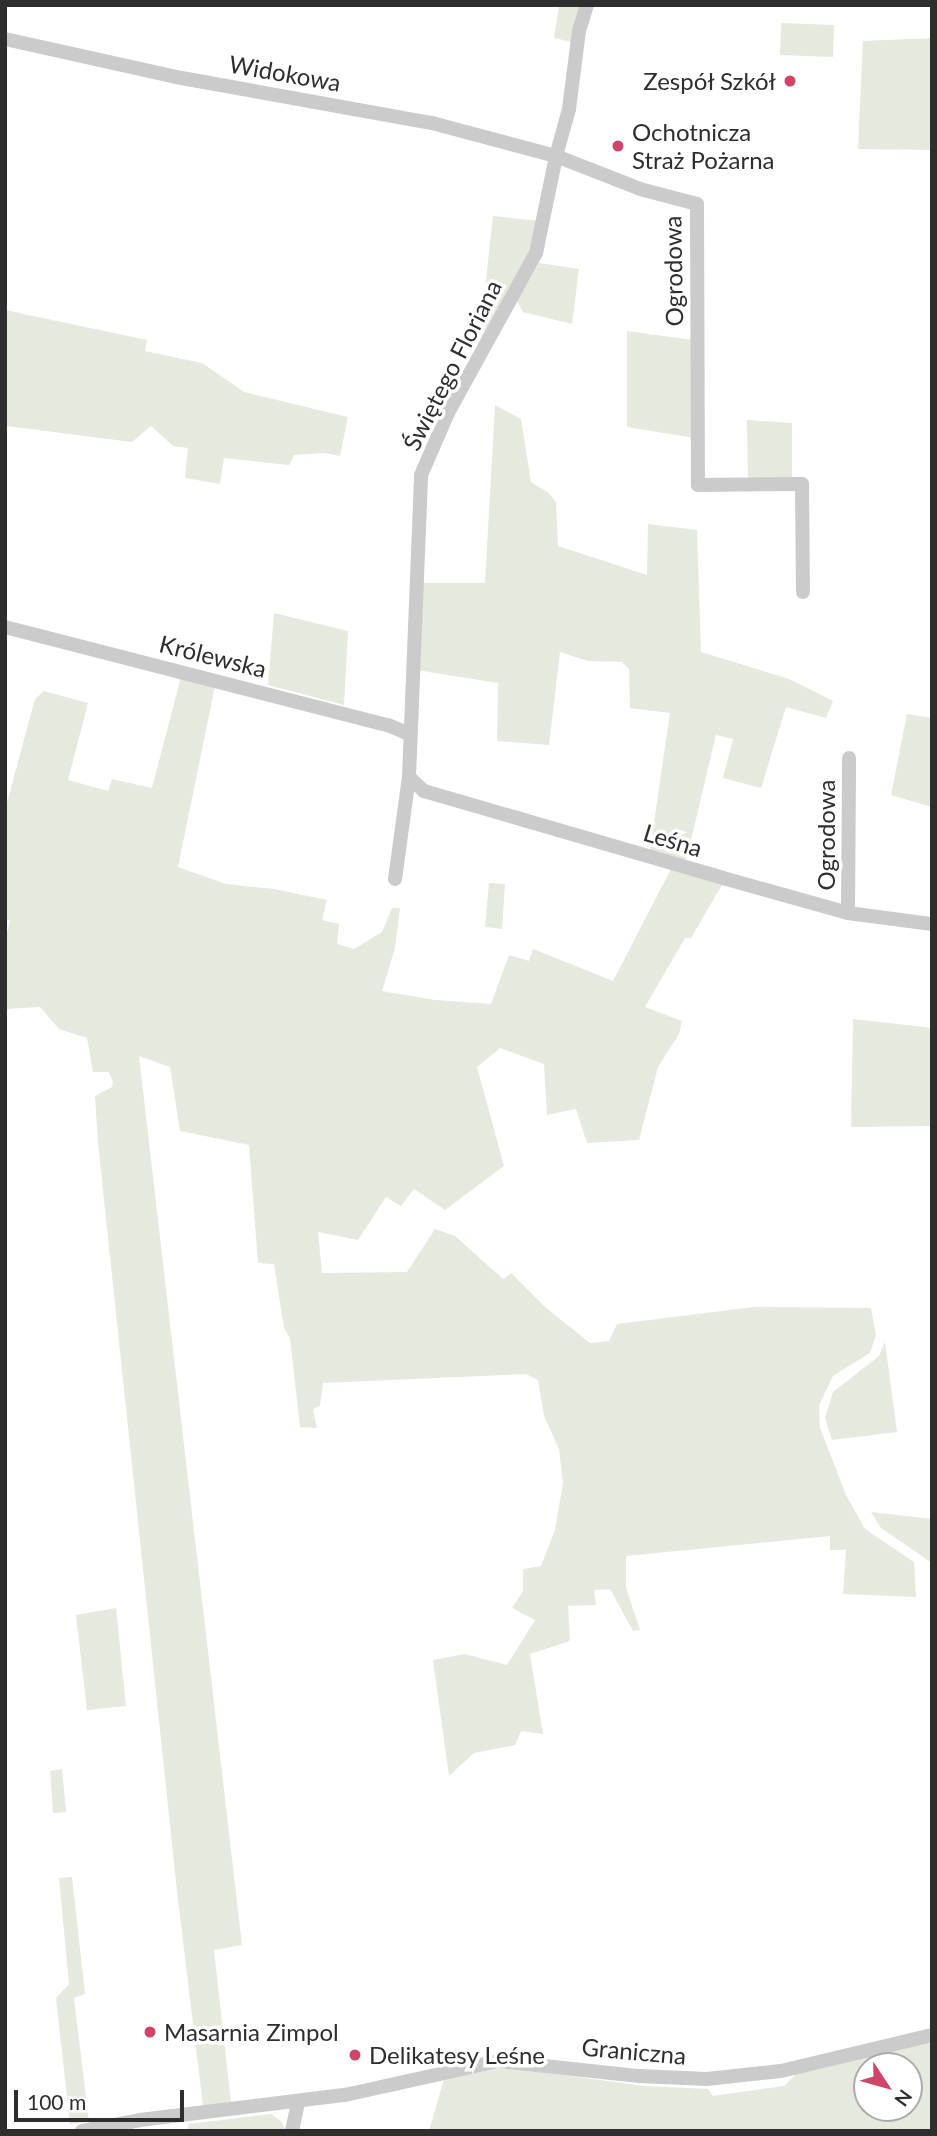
<!DOCTYPE html>
<html>
<head>
<meta charset="utf-8">
<style>
  body { margin:0 }
  #map { position:relative; width:937px; height:2136px; overflow:hidden; background:#fff; font-family:Lato,sans-serif }
  div>[style] { position:absolute }
  [style*='--x'] { left:calc(var(--x)*1px); top:calc(var(--y)*1px); width:calc(var(--w)*1px); rotate:calc(var(--a)*1deg) }
  .green>* { inset:0; background:#e6e9dd }
  .minor>* { height:14px; margin:-7px; padding:0 7px; transform-origin:7px; border-radius:7px; background:#cbcbcb }
  .dots>* { width:19px; height:19px; translate:-50% -50%; box-sizing:border-box; border:4px solid #fff; border-radius:50% }
  span { translate:-50% -50%; white-space:nowrap; text-align:center; line-height:1.15; -webkit-text-stroke:7px #fff; paint-order:stroke }
  .street-label { font-size:24px; color:#2e2e2e }
  .poi-label { font-size:24px; color:#2e2e2e }
  .right { translate:-100% -50%; text-align:right }
  .left { translate:0 -50%; text-align:left }
  .frame { position:absolute; inset:0; border:7px solid #2e2e2e; pointer-events:none }
  .north { position:absolute; left:853px; top:2052px; width:70px; height:70px; box-sizing:border-box; background:#fff; border:2px solid #ababab; border-radius:50%; rotate:126deg; font-size:19px; font-weight:700; line-height:28px; text-align:center; color:#2e2e2e }
  .north::after { content:''; display:block; margin:auto; width:24px; height:32px; background:#cf4569; clip-path:polygon(50% 0,100% 100%,50% 72%,0 100%) }
  .scale { position:absolute; left:14px; top:2090px; width:170px; height:32px; box-sizing:border-box; border:4px solid #2e2e2e; border-top:0; padding-left:9px; font-size:21px; line-height:24px; white-space:nowrap; color:#2e2e2e; -webkit-text-stroke:5px #fff; paint-order:stroke }
</style>
</head>
<body>
<div id="map">
  <div class="green">
    <div style="clip-path:polygon(559px 5px,581px 5px,572px 42px,554px 38px)"></div>
    <div style="clip-path:polygon(781px 23px,834px 25px,833px 57px,780px 55px)"></div>
    <div style="clip-path:polygon(932px 38px,932px 150px,858px 149px,863px 41px)"></div>
    <div style="clip-path:polygon(493px 216px,539px 221px,529px 252px,486px 337px,480px 335px)"></div>
    <div style="clip-path:polygon(539px 263px,579px 269px,572px 324px,523px 312px,517px 301px)"></div>
    <div style="clip-path:polygon(5px 310px,147px 340px,145px 351px,202px 363px,244px 392px,348px 417px,340px 456px,324px 453px,294px 455px,289px 465px,224px 458px,220px 484px,185px 478px,188px 448px,173px 446px,151px 426px,132px 442px,7px 426px,5px 433px)"></div>
    <div style="clip-path:polygon(627px 331px,693px 340px,694px 438px,627px 427px)"></div>
    <div style="clip-path:polygon(495px 405px,521px 419px,531px 482px,549px 493px,556px 502px,558px 546px,647px 575px,648px 524px,697px 530px,701px 652px,789px 679px,833px 701px,826px 718px,786px 707px,761px 788px,723px 778px,733px 739px,716px 735px,686px 861px,650px 850px,670px 713px,630px 708px,629px 669px,622px 662px,588px 661px,560px 652px,549px 745px,497px 741px,498px 683px,416px 670px,421px 583px,485px 583px)"></div>
    <div style="clip-path:polygon(747px 420px,792px 423px,792px 479px,748px 480px)"></div>
    <div style="clip-path:polygon(274px 613px,348px 631px,344px 705px,268px 685px)"></div>
    <div style="clip-path:polygon(181px 677px,215px 686px,178px 867px,226px 884px,274px 889px,327px 900px,322px 920px,339px 924px,337px 944px,354px 949px,382px 932px,392px 908px,400px 908px,395px 948px,382px 991px,435px 1000px,491px 1004px,509px 955px,529px 961px,533px 949px,613px 981px,671px 869px,723px 883px,691px 938px,685px 938px,645px 1007px,682px 1021px,679px 1034px,658px 1067px,639px 1140px,587px 1143px,576px 1109px,547px 1115px,544px 1064px,500px 1048px,477px 1067px,504px 1166px,445px 1210px,414px 1189px,401px 1206px,386px 1197px,358px 1240px,318px 1232px,322px 1273px,407px 1272px,435px 1229px,455px 1236px,503px 1279px,511px 1273px,545px 1307px,590px 1343px,609px 1341px,617px 1324px,754px 1307px,871px 1308px,876px 1335px,870px 1353px,833px 1376px,819px 1405px,820px 1428px,846px 1495px,865px 1529px,914px 1562px,916px 1597px,843px 1594px,846px 1550px,830px 1550px,830px 1536px,626px 1556px,626px 1588px,640px 1630px,633px 1631px,610px 1589px,594px 1590px,596px 1605px,568px 1606px,570px 1641px,530px 1654px,543px 1734px,521px 1731px,515px 1745px,474px 1753px,449px 1776px,433px 1660px,465px 1654px,507px 1665px,535px 1620px,512px 1608px,523px 1591px,523px 1569px,541px 1566px,555px 1530px,563px 1483px,559px 1449px,544px 1416px,538px 1380px,526px 1374px,323px 1383px,320px 1406px,313px 1409px,317px 1428px,300px 1427px,290px 1338px,284px 1328px,274px 1264px,258px 1263px,249px 1145px,180px 1131px,170px 1067px,139px 1056px,242px 1945px,214px 1950px,231px 2103px,203px 2106px,177px 1891px,98px 1143px,95px 1096px,112px 1087px,113px 1082px,109px 1072px,93px 1072px,87px 1038px,59px 1029px,40px 1007px,5px 1009px,5px 941px,10px 920px,5px 920px,5px 810px,35px 699px,44px 691px,88px 703px,68px 780px,108px 791px,112px 779px,152px 788px)"></div>
    <div style="clip-path:polygon(907px 714px,932px 718px,932px 807px,891px 795px)"></div>
    <div style="clip-path:polygon(489px 883px,505px 884px,502px 929px,485px 927px)"></div>
    <div style="clip-path:polygon(853px 1019px,932px 1028px,932px 1126px,851px 1127px)"></div>
    <div style="clip-path:polygon(885px 1342px,897px 1432px,832px 1440px,825px 1418px,833px 1392px,879px 1356px)"></div>
    <div style="clip-path:polygon(871px 1512px,932px 1519px,932px 1563px,881px 1528px)"></div>
    <div style="clip-path:polygon(116px 1608px,126px 1706px,87px 1710px,76px 1615px)"></div>
    <div style="clip-path:polygon(62px 1769px,66px 1812px,53px 1813px,50px 1771px)"></div>
    <div style="clip-path:polygon(72px 1877px,85px 1994px,74px 1998px,89px 2122px,70px 2124px,56px 1998px,69px 1984px,59px 1878px)"></div>
    <div style="clip-path:polygon(evenodd,932px 2040px,932px 2131px,429px 2131px,444px 2079px,496px 2069px,511px 2068px,645px 2086px,708px 2089px,713px 2096px,784px 2086px,798px 2072px,932px 2040px,867px 2066px,909px 2066px,909px 2108px,867px 2108px,867px 2066px)"></div>
    <div style="clip-path:polygon(271px 2114px,281px 2121px,286px 2131px,187px 2131px,189px 2124px)"></div>
  </div>
  <div class="minor">
    <div style="--x:5;--y:39;--w:175;--a:12.5"></div>
    <div style="--x:176;--y:77;--w:260;--a:10.2"></div>
    <div style="--x:432;--y:123;--w:128;--a:14.9"></div>
    <div style="--x:556;--y:156;--w:90;--a:21.4"></div>
    <div style="--x:640;--y:189;--w:59;--a:14.7"></div>
    <div style="--x:697;--y:204;--w:281;--a:89.8"></div>
    <div style="--x:698;--y:485;--w:104;--a:-0.6"></div>
    <div style="--x:802;--y:484;--w:108;--a:89.5"></div>
    <div style="--x:5;--y:627;--w:395;--a:14.4"></div>
    <div style="--x:388;--y:725;--w:23;--a:23"></div>
    <div style="--x:409;--y:777;--w:21;--a:43"></div>
    <div style="--x:424;--y:791;--w:311;--a:16.2"></div>
    <div style="--x:723;--y:878;--w:130;--a:15.6"></div>
    <div style="--x:848;--y:913;--w:85;--a:7.5"></div>
    <div style="--x:395;--y:879;--w:103;--a:-82.2"></div>
    <div style="--x:409;--y:777;--w:302;--a:-87.7"></div>
    <div style="--x:421;--y:475;--w:68;--a:-66.5"></div>
    <div style="--x:448;--y:413;--w:183;--a:-61.2"></div>
    <div style="--x:536;--y:253;--w:99;--a:-78.3"></div>
    <div style="--x:556;--y:156;--w:49;--a:-74.5"></div>
    <div style="--x:569;--y:109;--w:79;--a:-82.7"></div>
    <div style="--x:579;--y:31;--w:27;--a:-73"></div>
    <div style="--x:848;--y:913;--w:155;--a:-89.6"></div>
    <div style="--x:82;--y:2131;--w:59;--a:-10.7"></div>
    <div style="--x:140;--y:2120;--w:207;--a:-7"></div>
    <div style="--x:345;--y:2095;--w:157;--a:-12.5"></div>
    <div style="--x:498;--y:2061;--w:142;--a:6.1"></div>
    <div style="--x:639;--y:2076;--w:68;--a:2.5"></div>
    <div style="--x:707;--y:2079;--w:74;--a:-6.2"></div>
    <div style="--x:781;--y:2071;--w:155;--a:-13.4"></div>
    <div style="--x:292;--y:2131;--w:30;--a:-78"></div>
  </div>
  <div class="dots">
    <div style="left:790px;top:81px;background:#cf4569"></div>
    <div style="left:618px;top:146px;background:#cf4569"></div>
    <div style="left:150px;top:2032px;background:#cf4569"></div>
    <div style="left:355px;top:2055px;background:#cf4569"></div>
  </div>
  <div class="street-label">
    <span style="left:285px;top:73px;rotate:10deg">Widokowa</span>
    <span style="left:673px;top:271px;rotate:-91deg">Ogrodowa</span>
    <span style="left:452px;top:365px;rotate:-63deg">Świętego Floriana</span>
    <span style="left:213px;top:656px;rotate:14deg">Królewska</span>
    <span style="left:826px;top:835px;rotate:-90deg">Ogrodowa</span>
    <span style="left:673px;top:840px;rotate:17deg">Leśna</span>
    <span style="left:634px;top:2051px;rotate:5deg">Graniczna</span>
  </div>
  <div class="poi-label">
    <span class="right" style="left:776px;top:81px">Zespół Szkół</span>
    <span class="left" style="left:632px;top:146px">Ochotnicza<br>Straż Pożarna</span>
    <span class="left" style="left:164px;top:2032px">Masarnia Zimpol</span>
    <span class="left" style="left:369px;top:2055px">Delikatesy Leśne</span>
  </div>
  <div class="frame"></div>
  <div class="north">N</div>
  <div class="scale">100 m</div>
</div>
</body>
</html>
